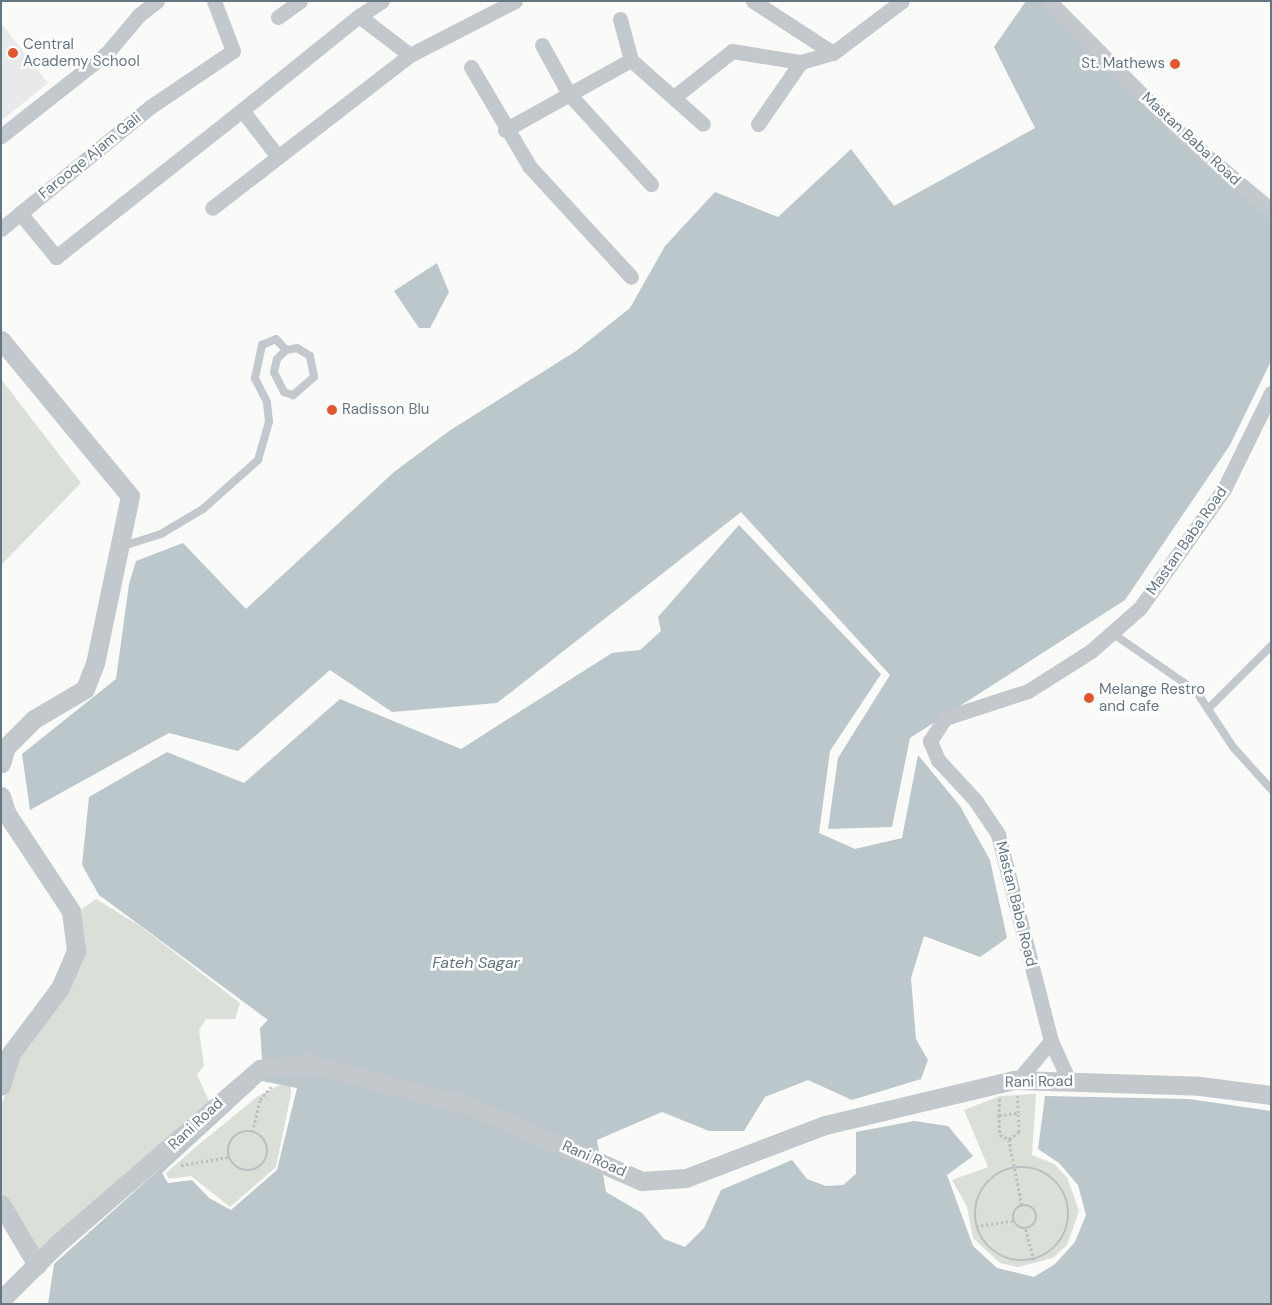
<!DOCTYPE html>
<html>
<head>
<meta charset="utf-8">
<style>
  body { margin:0 }
  #map { position:relative; width:1272px; height:1305px; overflow:hidden; background:#fafaf8; font-family:"DM Sans",sans-serif }
  div>[style] { position:absolute }
  [style*='--x'] { left:calc(var(--x)*1px); top:calc(var(--y)*1px); width:calc(var(--w)*1px); rotate:calc(var(--a)*1deg) }
  .built>* { inset:0; background:#e8e9e9 }
  .green>* { inset:0; background:#dadfd7 }
  .water>* { inset:0; background:#bbc7cb }
  .path>* { height:2.5px; margin-top:-1.25px; transform-origin:0; background:repeating-linear-gradient(90deg,#bbbfc2 0 2.5px,transparent 0 5px) }
  .path>.ring { margin:-1.25px; padding:0; box-sizing:content-box; background:none; border:2.5px solid #bbbfc2; border-radius:50% }
  .service>* { height:8px; margin:-4px; padding:0 4px; transform-origin:4px; border-radius:4px; background:#c3c8cc }
  .minor>* { height:15px; margin:-7.5px; padding:0 7.5px; transform-origin:7.5px; border-radius:7.5px; background:#c3c8cc }
  .tertiary>* { height:19px; margin:-9.5px; padding:0 9.5px; transform-origin:9.5px; border-radius:9.5px; background:#c3c8cc }
  .dots>* { width:14px; height:14px; translate:-50% -50%; box-sizing:border-box; border:2px solid #fff; border-radius:50% }
  span { translate:-50% -50%; white-space:nowrap; text-align:center; line-height:1.15; -webkit-text-stroke:5px #fff; paint-order:stroke }
  .poi-label { font-size:15px; color:#657683 }
  .left { translate:0 -50%; text-align:left }
  .right { translate:-100% -50%; text-align:right }
  .street-label { font-size:15px; color:#657683 }
  .water-label { font-size:16px; color:#60757c; font-style:italic }
  .frame { position:absolute; inset:0; border:2px solid #657683; pointer-events:none }
</style>
</head>
<body>
<div id="map">
  <div class="built">
    <div style="clip-path:polygon(1px 23px,48px 83px,1px 121px)"></div>
  </div>
  <div class="green">
    <div style="clip-path:polygon(1px 379px,81px 483px,1px 565px)"></div>
    <div style="clip-path:polygon(96px 899px,140px 926px,240px 1003px,235px 1019px,206px 1019px,199px 1030px,204px 1066px,197px 1074px,210px 1104px,38px 1254px,1px 1191px,1px 1108px,17px 1055px,61px 997px,76px 913px)"></div>
    <div style="clip-path:polygon(282px 1084px,291px 1086px,291px 1094px,276px 1167px,230px 1207px,191px 1176px,169px 1179px,166px 1173px,197px 1146px,258px 1096px)"></div>
    <div style="clip-path:polygon(1036px 1094px,1032px 1155px,1054px 1164px,1067px 1177px,1079px 1211px,1067px 1245px,1053px 1258px,1018px 1267px,1000px 1263px,973px 1238px,967px 1207px,952px 1180px,988px 1167px,964px 1110px,1000px 1096px)"></div>
  </div>
  <div class="water">
    <div style="clip-path:polygon(1026px 1px,1050px 1px,1271px 219px,1271px 361px,1230px 445px,1125px 600px,910px 738px,892px 827px,828px 829px,838px 758px,890px 675px,741px 512px,497px 703px,392px 712px,330px 670px,238px 751px,169px 733px,30px 810px,22px 754px,116px 679px,129px 584px,136px 561px,183px 543px,246px 609px,394px 472px,449px 431px,576px 351px,630px 308px,665px 246px,715px 192px,778px 217px,851px 149px,894px 206px,1035px 128px,994px 47px)"></div>
    <div style="clip-path:polygon(437px 263px,449px 292px,430px 328px,419px 328px,394px 291px)"></div>
    <div style="clip-path:polygon(evenodd,739px 525px,881px 674px,830px 751px,819px 833px,855px 849px,902px 838px,918px 755px,960px 806px,990px 860px,1007px 938px,980px 957px,924px 936px,911px 978px,916px 1039px,928px 1060px,921px 1079px,852px 1100px,808px 1080px,765px 1097px,744px 1131px,709px 1131px,662px 1112px,597px 1140px,606px 1192px,642px 1213px,664px 1239px,685px 1247px,704px 1228px,721px 1190px,792px 1160px,807px 1179px,826px 1186px,843px 1185px,856px 1174px,856px 1132px,914px 1121px,948px 1126px,973px 1156px,947px 1175px,973px 1246px,997px 1268px,1034px 1277px,1055px 1264px,1075px 1242px,1086px 1215px,1078px 1185px,1059px 1163px,1038px 1149px,1045px 1096px,1189px 1099px,1271px 1111px,1271px 1304px,48px 1304px,54px 1264px,263px 1076px,260px 1028px,268px 1020px,99px 895px,82px 865px,89px 797px,167px 752px,244px 783px,340px 699px,461px 749px,612px 653px,640px 650px,661px 631px,658px 617px,739px 525px,262px 1081px,297px 1088px,277px 1170px,231px 1210px,209px 1198px,192px 1180px,168px 1183px,162px 1173px,262px 1081px)"></div>
  </div>
  <div class="path">
    <div style="--x:1000;--y:1099;--w:16;--a:94"></div>
    <div style="--x:999;--y:1115;--w:19;--a:-6"></div>
    <div style="--x:1018;--y:1113;--w:17;--a:-93"></div>
    <div style="--x:999;--y:1115;--w:20;--a:87"></div>
    <div style="--x:1000;--y:1135;--w:10;--a:24"></div>
    <div style="--x:1009;--y:1139;--w:12;--a:-35"></div>
    <div style="--x:1019;--y:1132;--w:19;--a:-93"></div>
    <div class="ring" style="left:228px;top:1131px;width:37.5px;height:37.5px"></div>
    <div style="--x:252;--y:1132;--w:33;--a:-76"></div>
    <div style="--x:260;--y:1100;--w:17;--a:-50"></div>
    <div style="--x:1009;--y:1139;--w:67;--a:78.9"></div>
    <div style="--x:181;--y:1165;--w:49;--a:-9.5"></div>
    <div class="ring" style="left:975px;top:1167px;width:91.5px;height:91.5px"></div>
    <div class="ring" style="left:1013px;top:1205px;width:21.5px;height:21.5px"></div>
    <div style="--x:976;--y:1226;--w:37;--a:-8"></div>
    <div style="--x:1026;--y:1229;--w:32;--a:76"></div>
  </div>
  <div class="service">
    <div style="--x:120;--y:547;--w:43;--a:-17.6"></div>
    <div style="--x:161;--y:534;--w:49;--a:-30.8"></div>
    <div style="--x:203;--y:509;--w:74;--a:-41.7"></div>
    <div style="--x:258;--y:460;--w:40;--a:-74"></div>
    <div style="--x:269;--y:422;--w:20;--a:-96"></div>
    <div style="--x:267;--y:402;--w:27;--a:-117"></div>
    <div style="--x:255;--y:378;--w:34;--a:-78"></div>
    <div style="--x:262;--y:345;--w:15;--a:-23"></div>
    <div style="--x:276;--y:339;--w:15;--a:48"></div>
    <div style="--x:286;--y:350;--w:11;--a:-10"></div>
    <div style="--x:297;--y:348;--w:15;--a:32"></div>
    <div style="--x:310;--y:356;--w:21;--a:79"></div>
    <div style="--x:314;--y:377;--w:28;--a:139"></div>
    <div style="--x:293;--y:395;--w:9;--a:-162"></div>
    <div style="--x:284;--y:392;--w:22;--a:-117"></div>
    <div style="--x:274;--y:372;--w:13;--a:-77"></div>
    <div style="--x:277;--y:359;--w:13;--a:-45"></div>
    <div style="--x:1112;--y:633;--w:102;--a:34.6"></div>
    <div style="--x:1196;--y:691;--w:67;--a:56.5"></div>
    <div style="--x:1233;--y:747;--w:57;--a:47.9"></div>
    <div style="--x:1208;--y:709;--w:89;--a:-45"></div>
  </div>
  <div class="minor">
    <div style="--x:753;--y:1;--w:95;--a:33"></div>
    <div style="--x:833;--y:53;--w:86;--a:-37"></div>
    <div style="--x:1049;--y:1;--w:193;--a:45.2"></div>
    <div style="--x:1185;--y:138;--w:112;--a:39.9"></div>
    <div style="--x:359;--y:16;--w:27;--a:-33"></div>
    <div style="--x:278;--y:17;--w:27;--a:-36"></div>
    <div style="--x:620;--y:19;--w:42;--a:75"></div>
    <div style="--x:542;--y:45;--w:56;--a:61.1"></div>
    <div style="--x:569;--y:94;--w:122;--a:47.7"></div>
    <div style="--x:471;--y:67;--w:116;--a:59.5"></div>
    <div style="--x:530;--y:167;--w:149;--a:47.4"></div>
    <div style="--x:674;--y:97;--w:74;--a:-38.4"></div>
    <div style="--x:732;--y:51;--w:70;--a:9.1"></div>
    <div style="--x:801;--y:62;--w:33;--a:-16"></div>
    <div style="--x:242;--y:110;--w:150;--a:-38.8"></div>
    <div style="--x:359;--y:16;--w:64;--a:37.4"></div>
    <div style="--x:758;--y:124;--w:75;--a:-55.3"></div>
    <div style="--x:505;--y:130;--w:144;--a:-29.1"></div>
    <div style="--x:631;--y:60;--w:96;--a:41.6"></div>
    <div style="--x:1;--y:136;--w:135;--a:-38.1"></div>
    <div style="--x:107;--y:53;--w:50;--a:-49.9"></div>
    <div style="--x:139;--y:15;--w:23;--a:-38"></div>
    <div style="--x:278;--y:157;--w:167;--a:-37.7"></div>
    <div style="--x:410;--y:55;--w:118;--a:-27.2"></div>
    <div style="--x:20;--y:213;--w:57;--a:50.7"></div>
    <div style="--x:56;--y:257;--w:237;--a:-38.3"></div>
    <div style="--x:242;--y:110;--w:59;--a:52.5"></div>
    <div style="--x:278;--y:157;--w:83;--a:142.3"></div>
    <div style="--x:1;--y:229;--w:193;--a:-39.3"></div>
    <div style="--x:150;--y:107;--w:100;--a:-34"></div>
    <div style="--x:233;--y:51;--w:53;--a:-110.8"></div>
    <div style="--x:1018;--y:1080;--w:51;--a:-49.8"></div>
    <div style="--x:1069;--y:1081;--w:44;--a:-114.2"></div>
    <div style="--x:1051;--y:1041;--w:214;--a:-104.4"></div>
    <div style="--x:998;--y:834;--w:40;--a:-124"></div>
    <div style="--x:976;--y:801;--w:56;--a:-132.8"></div>
    <div style="--x:938;--y:760;--w:21;--a:-113"></div>
    <div style="--x:930;--y:741;--w:27;--a:-57"></div>
    <div style="--x:945;--y:718;--w:87;--a:-18"></div>
    <div style="--x:1028;--y:691;--w:75;--a:-32.4"></div>
    <div style="--x:1091;--y:651;--w:65;--a:-41.3"></div>
    <div style="--x:1140;--y:608;--w:146;--a:-54.8"></div>
    <div style="--x:1224;--y:489;--w:107;--a:-63.9"></div>
  </div>
  <div class="tertiary">
    <div style="--x:1;--y:340;--w:202;--a:50.4"></div>
    <div style="--x:130;--y:496;--w:171;--a:101.8"></div>
    <div style="--x:95;--y:663;--w:28;--a:111"></div>
    <div style="--x:85;--y:689;--w:59;--a:149.5"></div>
    <div style="--x:34;--y:719;--w:40;--a:135"></div>
    <div style="--x:6;--y:747;--w:17;--a:107"></div>
    <div style="--x:1;--y:796;--w:19;--a:72"></div>
    <div style="--x:7;--y:814;--w:116;--a:56.6"></div>
    <div style="--x:71;--y:911;--w:40;--a:82.9"></div>
    <div style="--x:76;--y:951;--w:40;--a:113.4"></div>
    <div style="--x:60;--y:988;--w:81;--a:127"></div>
    <div style="--x:11;--y:1053;--w:34;--a:107"></div>
    <div style="--x:1;--y:1204;--w:71;--a:59.5"></div>
    <div style="--x:1;--y:1300;--w:79;--a:-45"></div>
    <div style="--x:57;--y:1244;--w:268;--a:-40.8"></div>
    <div style="--x:260;--y:1069;--w:46;--a:-7.4"></div>
    <div style="--x:306;--y:1063;--w:170;--a:14.7"></div>
    <div style="--x:470;--y:1106;--w:188;--a:23.6"></div>
    <div style="--x:642;--y:1181;--w:44;--a:-3.9"></div>
    <div style="--x:686;--y:1178;--w:149;--a:-20.9"></div>
    <div style="--x:825;--y:1125;--w:194;--a:-13.4"></div>
    <div style="--x:1014;--y:1080;--w:186;--a:1.8"></div>
    <div style="--x:1200;--y:1086;--w:72;--a:7.2"></div>
  </div>
  <div class="dots">
    <div style="left:13px;top:53px;background:#e4572e"></div>
    <div style="left:1175px;top:64px;background:#e4572e"></div>
    <div style="left:332px;top:410px;background:#e4572e"></div>
    <div style="left:1089px;top:698px;background:#e4572e"></div>
  </div>
  <div class="poi-label">
    <span class="left" style="left:23px;top:53px">Central<br>Academy School</span>
    <span class="right" style="left:1165px;top:64px">St. Mathews</span>
    <span class="left" style="left:342px;top:410px">Radisson Blu</span>
    <span class="left" style="left:1099px;top:698px">Melange Restro<br>and cafe</span>
  </div>
  <div class="street-label">
    <span style="left:1191px;top:139px;rotate:43deg">Mastan Baba Road</span>
    <span style="left:90px;top:156px;rotate:-39deg">Farooqe Ajam Gali</span>
    <span style="left:1187px;top:541px;rotate:-55deg">Mastan Baba Road</span>
    <span style="left:1016px;top:904px;rotate:76deg">Mastan Baba Road</span>
    <span style="left:1039px;top:1082px;rotate:-1deg">Rani Road</span>
    <span style="left:196px;top:1124px;rotate:-43deg">Rani Road</span>
    <span style="left:594px;top:1159px;rotate:24deg">Rani Road</span>
  </div>
  <div class="water-label">
    <span style="left:476px;top:963px">Fateh Sagar</span>
  </div>
  <div class="frame"></div>
</div>
</body>
</html>
